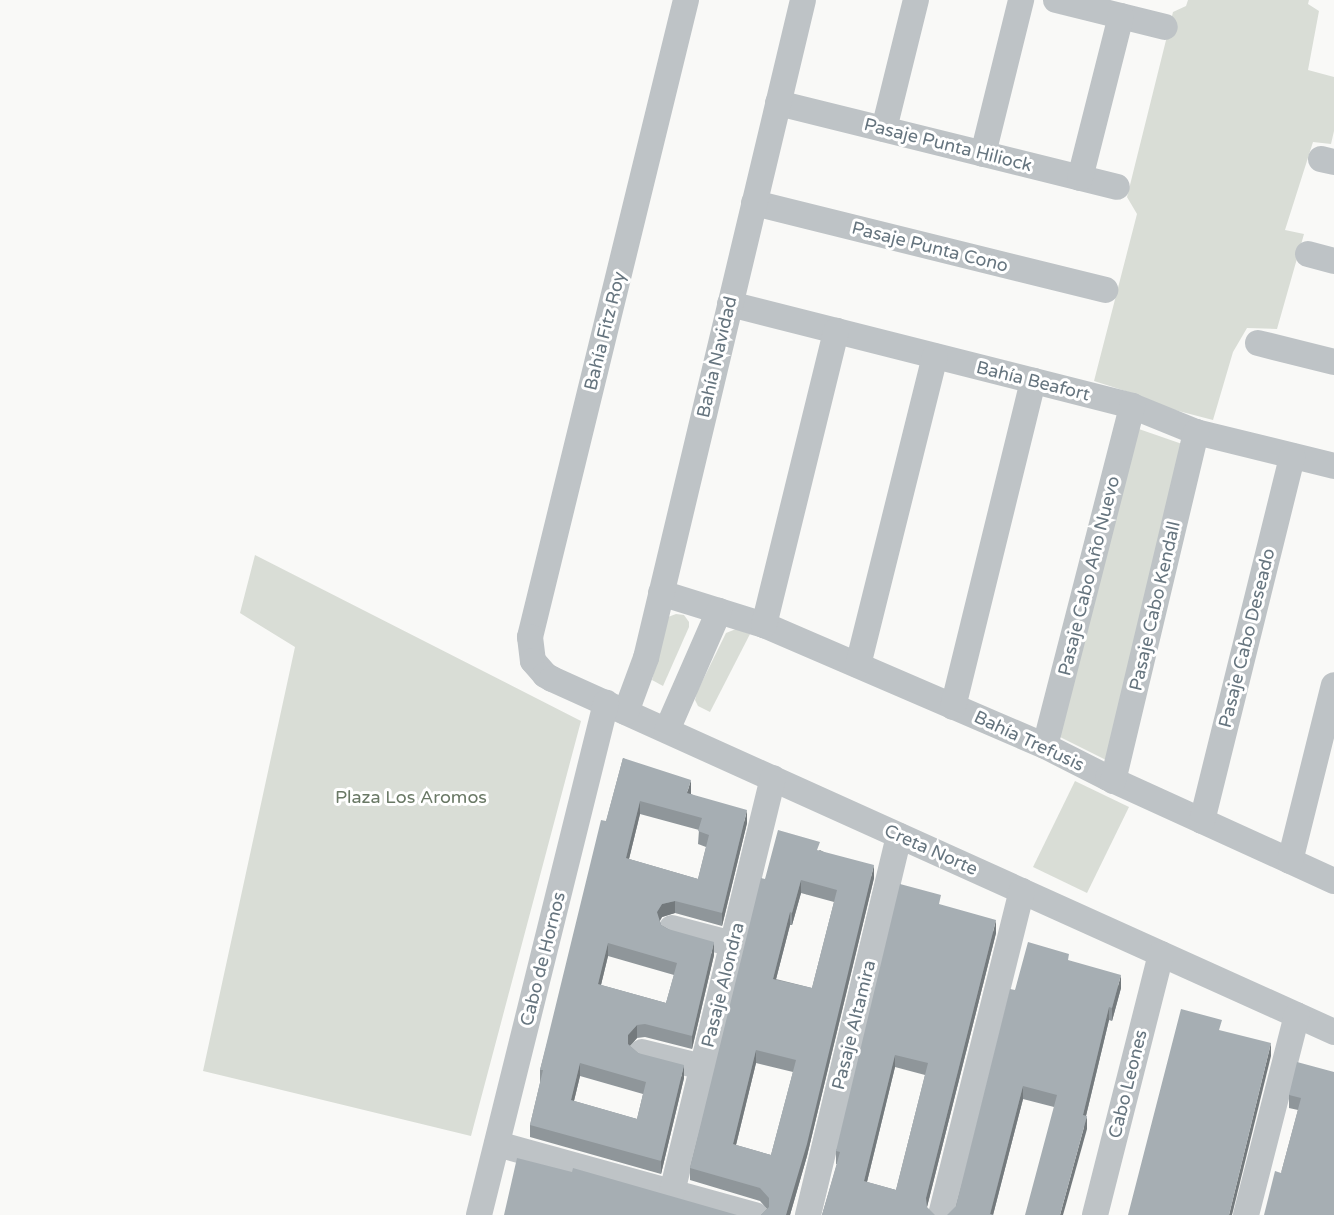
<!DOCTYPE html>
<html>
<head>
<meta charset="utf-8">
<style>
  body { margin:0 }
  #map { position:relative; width:1334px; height:1215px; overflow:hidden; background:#f9f9f7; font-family:"Varela Round",sans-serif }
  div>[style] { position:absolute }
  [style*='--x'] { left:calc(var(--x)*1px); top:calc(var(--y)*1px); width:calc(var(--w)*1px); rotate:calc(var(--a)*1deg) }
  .green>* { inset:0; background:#d9ddd6 }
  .minor>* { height:26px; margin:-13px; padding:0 13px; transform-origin:13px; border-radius:13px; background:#bec3c6 }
  .wall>* { inset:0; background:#8f969a }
  .shaded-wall>* { inset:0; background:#747a7d }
  .building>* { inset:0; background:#a6aeb3 }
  span { translate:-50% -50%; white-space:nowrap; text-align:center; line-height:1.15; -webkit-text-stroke:6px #fff; paint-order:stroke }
  .street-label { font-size:18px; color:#66757f }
  .park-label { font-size:18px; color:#697865 }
</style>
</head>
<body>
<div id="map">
  <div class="green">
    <div style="clip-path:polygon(1188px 0,1309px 0,1308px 4px,1319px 11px,1308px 70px,1334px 77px,1334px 131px,1331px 144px,1313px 142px,1285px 230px,1304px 234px,1277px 329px,1247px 328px,1233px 352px,1213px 420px,1163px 407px,1138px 395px,1094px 381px,1137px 214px,1127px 197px,1173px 12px,1186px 6px)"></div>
    <div style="clip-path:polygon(1136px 428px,1185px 445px,1108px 761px,1056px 735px)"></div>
    <div style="clip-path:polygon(255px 555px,581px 721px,471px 1136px,203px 1071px,295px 647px,240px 613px)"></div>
    <div style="clip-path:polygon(676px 614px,684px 615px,689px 622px,689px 627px,663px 686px,652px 680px,668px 617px)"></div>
    <div style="clip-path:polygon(736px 629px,750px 634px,710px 712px,698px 706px,695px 700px,697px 692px,726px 633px)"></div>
    <div style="clip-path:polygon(1075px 781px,1129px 807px,1087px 893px,1033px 867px)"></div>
  </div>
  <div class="minor">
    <div style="--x:686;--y:0;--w:656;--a:103.76"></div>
    <div style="--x:530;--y:637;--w:24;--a:83"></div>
    <div style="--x:533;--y:661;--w:18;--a:49"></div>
    <div style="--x:545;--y:675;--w:8;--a:30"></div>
    <div style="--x:552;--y:679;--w:858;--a:24.29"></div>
    <div style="--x:1056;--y:0;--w:112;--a:13.9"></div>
    <div style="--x:778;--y:103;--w:349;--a:13.9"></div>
    <div style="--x:884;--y:129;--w:133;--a:-76.1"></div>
    <div style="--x:983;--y:154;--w:159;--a:-76.1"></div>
    <div style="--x:1321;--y:159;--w:13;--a:13"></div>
    <div style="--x:1080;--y:178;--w:167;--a:-75.8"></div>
    <div style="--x:754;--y:203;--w:362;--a:13.9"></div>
    <div style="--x:1308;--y:254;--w:27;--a:15"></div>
    <div style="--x:730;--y:304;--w:415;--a:14.2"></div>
    <div style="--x:1132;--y:406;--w:69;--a:22.1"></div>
    <div style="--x:1196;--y:432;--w:142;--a:13.8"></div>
    <div style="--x:1258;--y:343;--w:78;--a:14"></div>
    <div style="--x:661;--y:593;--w:108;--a:17.3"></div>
    <div style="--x:764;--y:625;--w:306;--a:23.3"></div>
    <div style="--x:1045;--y:746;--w:71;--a:26.9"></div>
    <div style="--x:1108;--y:778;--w:248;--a:24.5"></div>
    <div style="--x:764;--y:625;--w:303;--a:-76.2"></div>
    <div style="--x:858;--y:665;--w:318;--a:-76"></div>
    <div style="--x:953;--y:707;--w:336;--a:-76.2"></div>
    <div style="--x:626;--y:712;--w:58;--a:-69.7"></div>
    <div style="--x:646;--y:658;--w:676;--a:-76.58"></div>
    <div style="--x:667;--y:730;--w:130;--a:-66.4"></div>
    <div style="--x:1045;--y:746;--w:351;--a:-75.6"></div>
    <div style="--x:1113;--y:781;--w:359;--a:-76.6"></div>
    <div style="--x:1202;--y:821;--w:376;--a:-76.1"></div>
    <div style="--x:1290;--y:861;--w:181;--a:-76"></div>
    <div style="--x:672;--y:928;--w:63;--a:14.7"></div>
    <div style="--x:642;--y:1052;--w:63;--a:13.8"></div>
    <div style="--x:497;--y:1144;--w:268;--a:15.4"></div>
    <div style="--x:672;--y:1192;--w:426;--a:-76.3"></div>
    <div style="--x:479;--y:1215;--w:528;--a:-76.07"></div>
    <div style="--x:808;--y:1215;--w:390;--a:-76.5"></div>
    <div style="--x:941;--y:1215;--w:334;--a:-76"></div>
    <div style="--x:1095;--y:1215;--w:269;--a:-75.8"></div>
    <div style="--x:1246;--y:1215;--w:206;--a:-75.7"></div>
  </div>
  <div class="wall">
    <div style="clip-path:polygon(evenodd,623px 758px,691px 793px,691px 794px,747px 823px,722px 926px,675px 913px,662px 917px,660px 921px,661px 925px,714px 955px,692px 1049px,645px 1037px,637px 1038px,630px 1046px,638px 1053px,684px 1078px,661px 1174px,530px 1137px,530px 1125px,540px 1083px,540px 1070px,623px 758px,640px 814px,699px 830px,698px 844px,706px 847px,698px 879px,629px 859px,640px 814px,623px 758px,608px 956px,674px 975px,666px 1003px,601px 985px,608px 956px,623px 758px,580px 1076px,643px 1094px,637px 1119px,574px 1101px,580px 1076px)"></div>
    <div style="clip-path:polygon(evenodd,820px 850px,874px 878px,807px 1156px,790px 1215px,761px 1215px,767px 1209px,760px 1201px,690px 1180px,690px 1168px,765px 879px,820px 850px,801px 893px,834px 902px,812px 988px,776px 979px,790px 925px,792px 925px,801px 893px,820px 850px,756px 1063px,793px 1072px,771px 1155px,736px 1145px,756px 1063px)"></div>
    <div style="clip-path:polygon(evenodd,941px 905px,996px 933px,927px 1207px,822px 1215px,837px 1164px,836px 1164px,836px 1151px,941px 905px,895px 1067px,925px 1075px,896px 1190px,867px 1182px,895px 1067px)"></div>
    <div style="clip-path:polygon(1069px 961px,1121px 988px,1112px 1021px,1109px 1020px,1086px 1116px,1087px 1129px,1054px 1107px,1023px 1099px,993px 1215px,956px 1206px,1015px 990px)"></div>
    <div style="clip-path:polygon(1334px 1072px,1281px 1173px,1298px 1110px,1289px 1108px,1289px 1095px)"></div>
  </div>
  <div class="shaded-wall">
    <div style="clip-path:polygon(691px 780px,691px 793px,687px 806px,687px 793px)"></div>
    <div style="clip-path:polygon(640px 801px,640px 814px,626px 871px,626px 858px)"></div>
    <div style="clip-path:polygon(747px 810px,747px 823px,722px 926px,722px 913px)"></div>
    <div style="clip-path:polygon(874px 865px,874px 878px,807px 1156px,790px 1215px,786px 1215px)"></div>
    <div style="clip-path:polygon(801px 880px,801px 893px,792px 925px,792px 913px)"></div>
    <div style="clip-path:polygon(675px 901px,675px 913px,662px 917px,657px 925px,657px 912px,662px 904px)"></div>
    <div style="clip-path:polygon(790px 912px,790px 925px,773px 991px,773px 979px)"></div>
    <div style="clip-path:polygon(996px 920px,996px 933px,926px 1211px,926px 1198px)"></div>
    <div style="clip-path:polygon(714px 942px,714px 955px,692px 1049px,692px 1036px)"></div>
    <div style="clip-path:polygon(608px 943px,608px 956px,598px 997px,598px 984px)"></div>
    <div style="clip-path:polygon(1121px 975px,1121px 988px,1112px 1021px,1112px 1008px)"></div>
    <div style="clip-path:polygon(1109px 1007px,1109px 1020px,1083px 1128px,1083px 1115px)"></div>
    <div style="clip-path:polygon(637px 1025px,637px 1038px,628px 1048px,628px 1035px)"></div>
    <div style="clip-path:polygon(1271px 1043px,1271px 1056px,1232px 1215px,1229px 1215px)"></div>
    <div style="clip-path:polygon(756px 1050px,756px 1063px,733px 1157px,733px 1144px)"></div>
    <div style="clip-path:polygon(895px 1055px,895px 1067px,864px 1194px,864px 1181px)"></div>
    <div style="clip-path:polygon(580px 1063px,580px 1076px,571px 1113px,571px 1100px)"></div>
    <div style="clip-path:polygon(684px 1065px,684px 1078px,661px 1174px,661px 1161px)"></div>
    <div style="clip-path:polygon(1023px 1086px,1023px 1099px,993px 1215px,990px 1215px)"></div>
    <div style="clip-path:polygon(1087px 1116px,1087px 1129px,1063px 1215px,1060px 1215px)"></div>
  </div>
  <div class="building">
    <div style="clip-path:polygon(evenodd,623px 758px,691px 780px,687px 793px,747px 810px,722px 913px,675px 901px,662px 904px,657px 912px,661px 925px,668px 929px,714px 942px,692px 1036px,645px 1024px,637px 1025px,628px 1035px,628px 1044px,638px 1053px,684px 1065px,661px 1161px,530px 1125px,543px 1070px,540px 1070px,601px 820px,606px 821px,623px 758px,640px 801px,702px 818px,698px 831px,709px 835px,698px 879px,626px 858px,640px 801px,623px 758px,608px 943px,677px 963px,666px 1003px,598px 984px,608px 943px,623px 758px,580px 1063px,646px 1082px,637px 1119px,571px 1100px,580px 1063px)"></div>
    <div style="clip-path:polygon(evenodd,778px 830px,820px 842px,817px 850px,874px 865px,807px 1144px,786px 1215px,761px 1215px,769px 1207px,769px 1198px,760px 1188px,690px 1168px,761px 878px,765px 879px,778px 830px,801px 880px,837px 890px,812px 988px,773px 979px,790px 912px,792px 913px,801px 880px,778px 830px,756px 1050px,796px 1060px,771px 1155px,733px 1144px,756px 1050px)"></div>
    <div style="clip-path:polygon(evenodd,900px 884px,941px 895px,939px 904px,996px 920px,926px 1198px,927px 1207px,935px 1215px,822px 1215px,840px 1152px,836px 1151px,900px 884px,895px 1055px,928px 1063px,896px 1190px,864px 1181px,895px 1055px)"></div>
    <div style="clip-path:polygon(1028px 942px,1069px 954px,1068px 960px,1121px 975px,1112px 1008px,1109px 1007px,1083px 1115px,1087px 1116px,1060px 1215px,1025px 1215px,1057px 1095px,1023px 1086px,990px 1214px,994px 1215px,947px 1215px,956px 1206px,1010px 989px,1015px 990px)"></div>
    <div style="clip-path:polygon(1181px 1009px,1222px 1020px,1219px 1030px,1271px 1043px,1229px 1215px,1128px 1215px)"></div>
    <div style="clip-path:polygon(1297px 1062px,1334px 1072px,1334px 1215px,1264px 1215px,1275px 1171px,1281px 1173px,1301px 1098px,1289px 1095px)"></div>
    <div style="clip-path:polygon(517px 1158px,572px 1172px,573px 1168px,737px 1215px,504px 1215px)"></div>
  </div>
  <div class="street-label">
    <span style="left:948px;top:145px;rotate:14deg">Pasaje Punta Hiliock</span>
    <span style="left:930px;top:247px;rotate:14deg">Pasaje Punta Cono</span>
    <span style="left:605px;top:331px;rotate:-76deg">Bahía Fitz Roy</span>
    <span style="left:717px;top:357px;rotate:-77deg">Bahía Navidad</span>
    <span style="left:1033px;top:381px;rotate:14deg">Bahía Beafort</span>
    <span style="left:1089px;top:576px;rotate:-76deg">Pasaje Cabo Año Nuevo</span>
    <span style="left:1155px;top:606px;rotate:-77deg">Pasaje Cabo Kendall</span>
    <span style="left:1247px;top:638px;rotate:-76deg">Pasaje Cabo Deseado</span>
    <span style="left:1029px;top:741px;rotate:25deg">Bahía Trefusis</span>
    <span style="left:931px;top:850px;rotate:24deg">Creta Norte</span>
    <span style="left:543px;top:959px;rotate:-76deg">Cabo de Hornos</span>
    <span style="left:723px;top:985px;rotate:-76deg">Pasaje Alondra</span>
    <span style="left:854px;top:1025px;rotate:-76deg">Pasaje Altamira</span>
    <span style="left:1128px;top:1084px;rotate:-76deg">Cabo Leones</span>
  </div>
  <div class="park-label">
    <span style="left:411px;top:797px">Plaza Los Aromos</span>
  </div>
</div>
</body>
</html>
